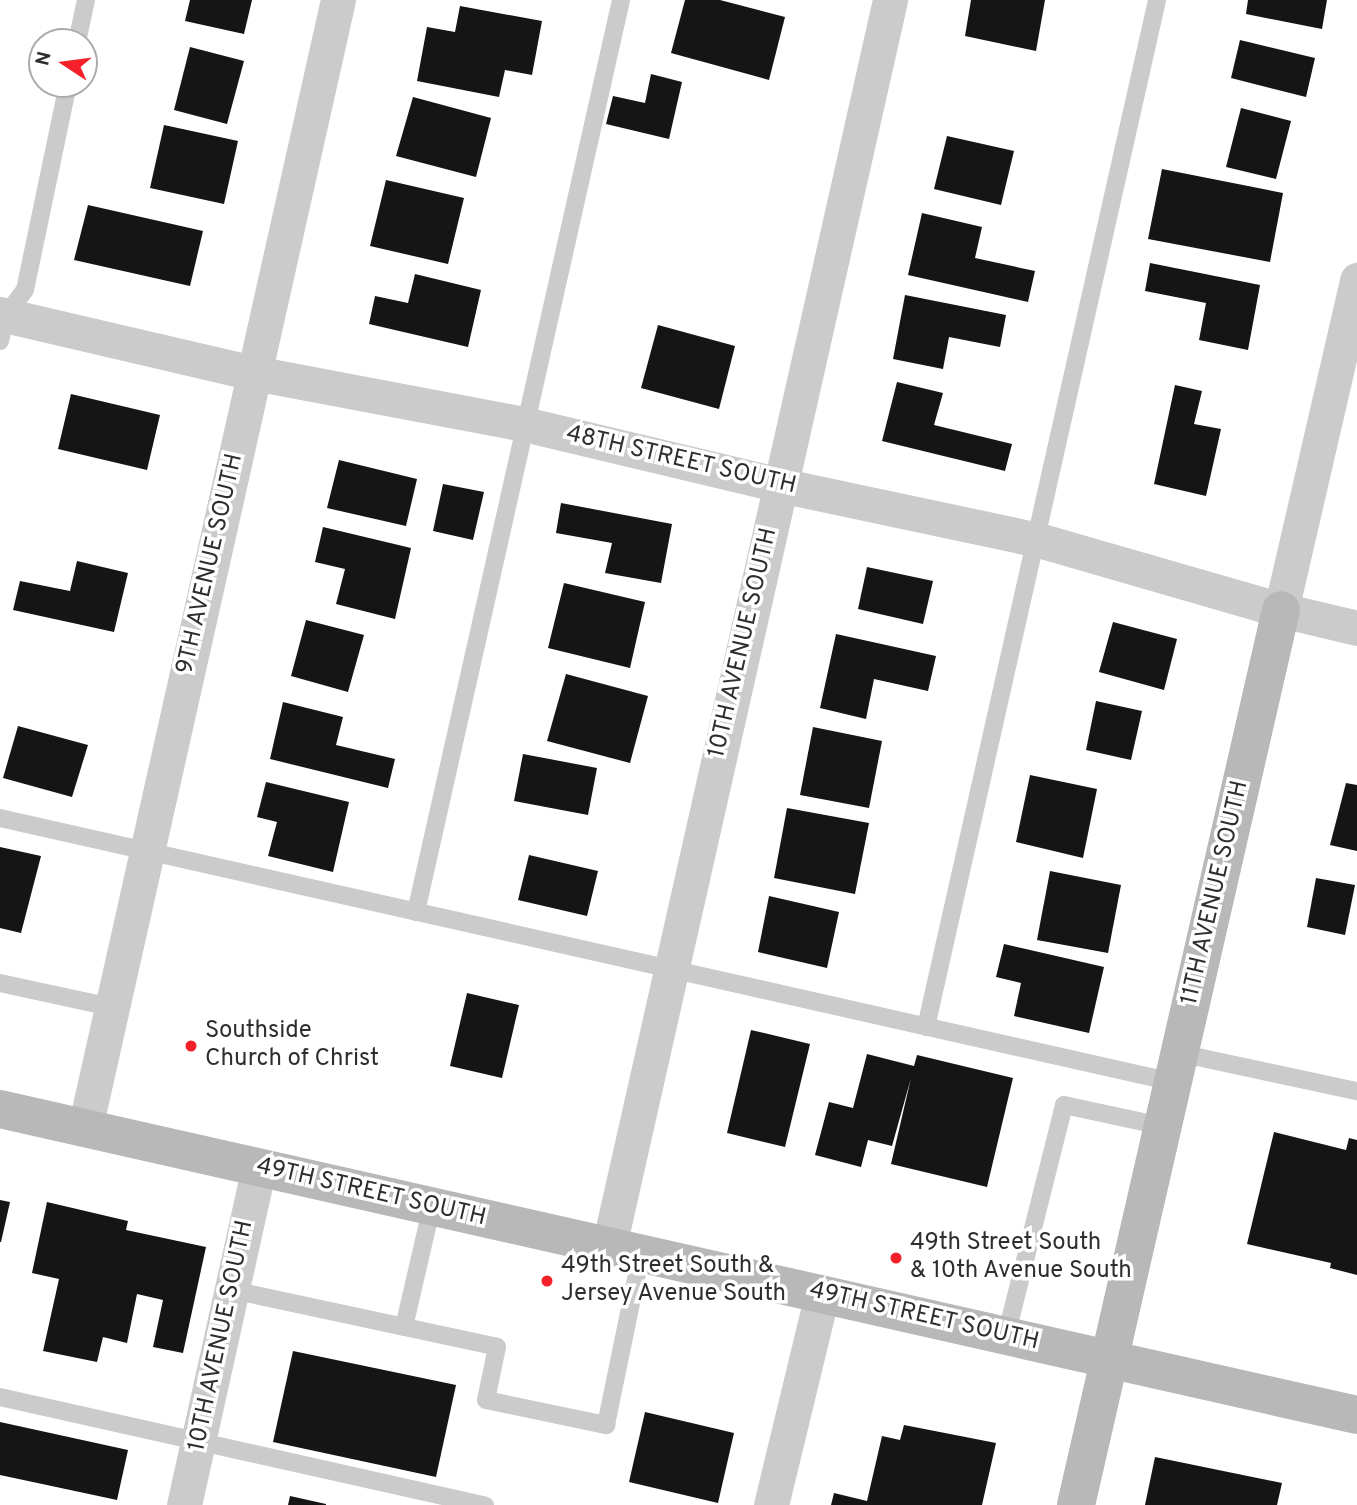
<!DOCTYPE html>
<html>
<head>
<meta charset="utf-8">
<style>
  body { margin:0 }
  #map { position:relative; width:1357px; height:1505px; overflow:hidden; background:#fff; font-family:Overpass,sans-serif }
  div>[style] { position:absolute }
  [style*='--x'] { left:calc(var(--x)*1px); top:calc(var(--y)*1px); width:calc(var(--w)*1px); rotate:calc(var(--a)*1deg) }
  .building>* { inset:0; background:#151515 }
  .lane>* { height:18px; margin:-9px; padding:0 9px; transform-origin:9px; border-radius:9px; background:#cbcbcb }
  .street>* { height:35px; margin:-17.5px; padding:0 17.5px; transform-origin:17.5px; border-radius:17.5px; background:#cbcbcb }
  .secondary>* { height:38px; margin:-19px; padding:0 19px; transform-origin:19px; border-radius:19px; background:#b8b8b8 }
  .dots>* { width:19px; height:19px; translate:-50% -50%; box-sizing:border-box; border:4px solid #fff; border-radius:50% }
  span { translate:-50% -50%; white-space:nowrap; text-align:center; line-height:1.15; -webkit-text-stroke:7px #fff; paint-order:stroke }
  .street-label { font-size:24px; color:#2e2e2e }
  .poi-label { font-size:24px; color:#2e2e2e }
  .left { translate:0 -50%; text-align:left }
  .north { position:absolute; left:28px; top:28px; width:70px; height:70px; box-sizing:border-box; background:#fff; border:2px solid #ababab; border-radius:50%; rotate:283deg; font-size:19px; font-weight:700; line-height:28px; text-align:center; color:#2e2e2e }
  .north::after { content:''; display:block; margin:auto; width:24px; height:32px; background:#f5212a; clip-path:polygon(50% 0,100% 100%,50% 72%,0 100%) }
</style>
</head>
<body>
<div id="map">
  <div class="building">
    <div style="clip-path:polygon(190px 0,252px 0,244px 34px,185px 21px)"></div>
    <div style="clip-path:polygon(685px 0,720px 0,785px 17px,769px 80px,671px 53px)"></div>
    <div style="clip-path:polygon(971px 0,1045px 0,1036px 51px,965px 36px)"></div>
    <div style="clip-path:polygon(1248px 0,1327px 0,1322px 29px,1246px 14px)"></div>
    <div style="clip-path:polygon(460px 6px,542px 21px,532px 75px,505px 70px,499px 97px,417px 81px,427px 27px,455px 32px)"></div>
    <div style="clip-path:polygon(1240px 40px,1315px 58px,1306px 97px,1231px 78px)"></div>
    <div style="clip-path:polygon(190px 47px,244px 61px,227px 124px,174px 110px)"></div>
    <div style="clip-path:polygon(651px 74px,682px 82px,669px 139px,606px 124px,613px 96px,645px 103px)"></div>
    <div style="clip-path:polygon(413px 97px,491px 118px,476px 177px,396px 156px)"></div>
    <div style="clip-path:polygon(1241px 108px,1291px 121px,1276px 179px,1226px 167px)"></div>
    <div style="clip-path:polygon(164px 125px,238px 141px,224px 204px,150px 188px)"></div>
    <div style="clip-path:polygon(947px 136px,1014px 151px,1001px 205px,934px 189px)"></div>
    <div style="clip-path:polygon(1162px 169px,1283px 193px,1270px 262px,1148px 239px)"></div>
    <div style="clip-path:polygon(386px 180px,464px 198px,448px 264px,370px 246px)"></div>
    <div style="clip-path:polygon(88px 205px,203px 231px,190px 286px,74px 260px)"></div>
    <div style="clip-path:polygon(922px 213px,982px 227px,975px 258px,1035px 271px,1028px 302px,908px 275px)"></div>
    <div style="clip-path:polygon(1150px 263px,1260px 285px,1248px 350px,1199px 340px,1206px 303px,1145px 291px)"></div>
    <div style="clip-path:polygon(415px 274px,481px 290px,468px 347px,369px 324px,375px 296px,408px 303px)"></div>
    <div style="clip-path:polygon(905px 295px,1006px 315px,1000px 347px,949px 337px,943px 369px,893px 359px)"></div>
    <div style="clip-path:polygon(658px 325px,735px 346px,719px 409px,641px 388px)"></div>
    <div style="clip-path:polygon(897px 382px,943px 393px,934px 425px,1012px 444px,1005px 471px,882px 441px)"></div>
    <div style="clip-path:polygon(1175px 385px,1202px 391px,1194px 424px,1221px 429px,1206px 496px,1154px 484px)"></div>
    <div style="clip-path:polygon(71px 394px,160px 415px,147px 470px,58px 449px)"></div>
    <div style="clip-path:polygon(339px 460px,417px 479px,406px 526px,327px 508px)"></div>
    <div style="clip-path:polygon(443px 484px,484px 492px,473px 540px,433px 531px)"></div>
    <div style="clip-path:polygon(561px 503px,672px 524px,661px 583px,605px 573px,612px 543px,556px 533px)"></div>
    <div style="clip-path:polygon(323px 527px,411px 548px,395px 619px,336px 604px,345px 569px,315px 562px)"></div>
    <div style="clip-path:polygon(77px 561px,128px 573px,114px 632px,13px 610px,20px 581px,70px 591px)"></div>
    <div style="clip-path:polygon(867px 567px,933px 581px,923px 624px,858px 609px)"></div>
    <div style="clip-path:polygon(564px 583px,645px 602px,630px 668px,548px 648px)"></div>
    <div style="clip-path:polygon(306px 620px,364px 635px,348px 692px,291px 676px)"></div>
    <div style="clip-path:polygon(1113px 622px,1177px 639px,1164px 690px,1099px 672px)"></div>
    <div style="clip-path:polygon(836px 634px,936px 656px,928px 691px,874px 679px,866px 719px,820px 708px)"></div>
    <div style="clip-path:polygon(566px 674px,648px 696px,630px 763px,547px 741px)"></div>
    <div style="clip-path:polygon(1096px 701px,1142px 711px,1131px 760px,1086px 750px)"></div>
    <div style="clip-path:polygon(283px 702px,343px 717px,336px 745px,395px 759px,388px 788px,270px 759px)"></div>
    <div style="clip-path:polygon(18px 726px,88px 745px,72px 797px,3px 778px)"></div>
    <div style="clip-path:polygon(813px 727px,882px 741px,869px 808px,800px 795px)"></div>
    <div style="clip-path:polygon(523px 754px,597px 768px,588px 815px,514px 801px)"></div>
    <div style="clip-path:polygon(1030px 775px,1097px 789px,1083px 858px,1016px 842px)"></div>
    <div style="clip-path:polygon(266px 782px,349px 802px,333px 872px,268px 856px,277px 822px,257px 817px)"></div>
    <div style="clip-path:polygon(1346px 783px,1357px 785px,1357px 851px,1330px 845px)"></div>
    <div style="clip-path:polygon(787px 808px,869px 823px,855px 894px,774px 878px)"></div>
    <div style="clip-path:polygon(0 847px,41px 856px,21px 933px,0 928px)"></div>
    <div style="clip-path:polygon(529px 855px,598px 871px,587px 916px,518px 900px)"></div>
    <div style="clip-path:polygon(1050px 871px,1121px 885px,1108px 953px,1037px 940px)"></div>
    <div style="clip-path:polygon(1316px 878px,1355px 885px,1345px 935px,1307px 927px)"></div>
    <div style="clip-path:polygon(769px 896px,839px 912px,827px 968px,758px 952px)"></div>
    <div style="clip-path:polygon(1004px 944px,1104px 967px,1089px 1033px,1014px 1016px,1021px 983px,996px 977px)"></div>
    <div style="clip-path:polygon(467px 993px,519px 1005px,502px 1078px,450px 1066px)"></div>
    <div style="clip-path:polygon(751px 1030px,810px 1044px,785px 1147px,727px 1133px)"></div>
    <div style="clip-path:polygon(867px 1054px,914px 1066px,917px 1055px,1013px 1078px,987px 1187px,891px 1164px,911px 1078px,892px 1146px,868px 1140px,861px 1167px,815px 1155px,829px 1102px,853px 1108px)"></div>
    <div style="clip-path:polygon(1274px 1132px,1346px 1150px,1349px 1138px,1357px 1140px,1357px 1275px,1330px 1268px,1331px 1263px,1247px 1244px)"></div>
    <div style="clip-path:polygon(0 1200px,10px 1202px,1px 1242px,0 1242px)"></div>
    <div style="clip-path:polygon(47px 1202px,128px 1221px,126px 1230px,206px 1247px,183px 1353px,153px 1347px,163px 1300px,137px 1294px,127px 1343px,103px 1337px,97px 1362px,43px 1351px,59px 1279px,32px 1273px)"></div>
    <div style="clip-path:polygon(293px 1351px,456px 1385px,436px 1477px,273px 1442px)"></div>
    <div style="clip-path:polygon(645px 1412px,734px 1433px,718px 1503px,629px 1482px)"></div>
    <div style="clip-path:polygon(0 1422px,128px 1450px,117px 1500px,0 1475px)"></div>
    <div style="clip-path:polygon(904px 1425px,996px 1443px,982px 1505px,831px 1505px,834px 1493px,867px 1501px,882px 1436px,900px 1440px)"></div>
    <div style="clip-path:polygon(1155px 1457px,1282px 1483px,1277px 1505px,1145px 1505px)"></div>
    <div style="clip-path:polygon(290px 1496px,326px 1504px,326px 1505px,288px 1505px)"></div>
  </div>
  <div class="lane">
    <div style="--x:77;--y:42;--w:43;--a:-77.9"></div>
    <div style="--x:0;--y:341;--w:27;--a:-77"></div>
    <div style="--x:6;--y:315;--w:31;--a:-53"></div>
    <div style="--x:25;--y:290;--w:210;--a:-78.2"></div>
    <div style="--x:0;--y:818;--w:1201;--a:12.69"></div>
    <div style="--x:416;--y:912;--w:935;--a:-77.33"></div>
    <div style="--x:0;--y:983;--w:114;--a:12.2"></div>
    <div style="--x:926;--y:1027;--w:1053;--a:-77.32"></div>
    <div style="--x:1179;--y:1053;--w:182;--a:12.1"></div>
    <div style="--x:232;--y:1290;--w:271;--a:12.1"></div>
    <div style="--x:497;--y:1347;--w:54;--a:101.7"></div>
    <div style="--x:486;--y:1400;--w:123;--a:11.8"></div>
    <div style="--x:606;--y:1425;--w:175;--a:-78.4"></div>
    <div style="--x:404;--y:1327;--w:124;--a:-77"></div>
    <div style="--x:1006;--y:1336;--w:238;--a:-75.9"></div>
    <div style="--x:1064;--y:1105;--w:100;--a:12.1"></div>
    <div style="--x:0;--y:1397;--w:497;--a:12.6"></div>
  </div>
  <div class="street">
    <div style="--x:0;--y:314;--w:261;--a:13.1"></div>
    <div style="--x:254;--y:373;--w:275;--a:10.7"></div>
    <div style="--x:524;--y:424;--w:263;--a:13.4"></div>
    <div style="--x:780;--y:485;--w:261;--a:12"></div>
    <div style="--x:1035;--y:539;--w:256;--a:16.1"></div>
    <div style="--x:1281;--y:610;--w:78;--a:13.3"></div>
    <div style="--x:1281;--y:610;--w:339;--a:-77"></div>
    <div style="--x:85;--y:1128;--w:1156;--a:-77.36"></div>
    <div style="--x:609;--y:1246;--w:1277;--a:-77.29"></div>
    <div style="--x:184;--y:1505;--w:345;--a:-77.5"></div>
    <div style="--x:771;--y:1505;--w:217;--a:-76.4"></div>
  </div>
  <div class="secondary">
    <div style="--x:0;--y:1109;--w:1391;--a:12.71"></div>
    <div style="--x:1076;--y:1505;--w:918;--a:-77.1"></div>
  </div>
  <div class="dots">
    <div style="left:191px;top:1046px;background:#f5212a"></div>
    <div style="left:896px;top:1258px;background:#f5212a"></div>
    <div style="left:547px;top:1281px;background:#f5212a"></div>
  </div>
  <div class="street-label">
    <span style="left:681px;top:461px;rotate:13deg">48TH STREET SOUTH</span>
    <span style="left:211px;top:564px;rotate:-77deg">9TH AVENUE SOUTH</span>
    <span style="left:744px;top:643px;rotate:-77deg">10TH AVENUE SOUTH</span>
    <span style="left:1216px;top:893px;rotate:-77deg">11TH AVENUE SOUTH</span>
    <span style="left:371px;top:1193px;rotate:13deg">49TH STREET SOUTH</span>
    <span style="left:924px;top:1317px;rotate:13deg">49TH STREET SOUTH</span>
    <span style="left:222px;top:1336px;rotate:-78deg">10TH AVENUE SOUTH</span>
  </div>
  <div class="poi-label">
    <span class="left" style="left:205px;top:1046px">Southside<br>Church of Christ</span>
    <span class="left" style="left:910px;top:1258px">49th Street South<br>&amp; 10th Avenue South</span>
    <span class="left" style="left:561px;top:1281px">49th Street South &amp;<br>Jersey Avenue South</span>
  </div>
  <div class="north">N</div>
</div>
</body>
</html>
